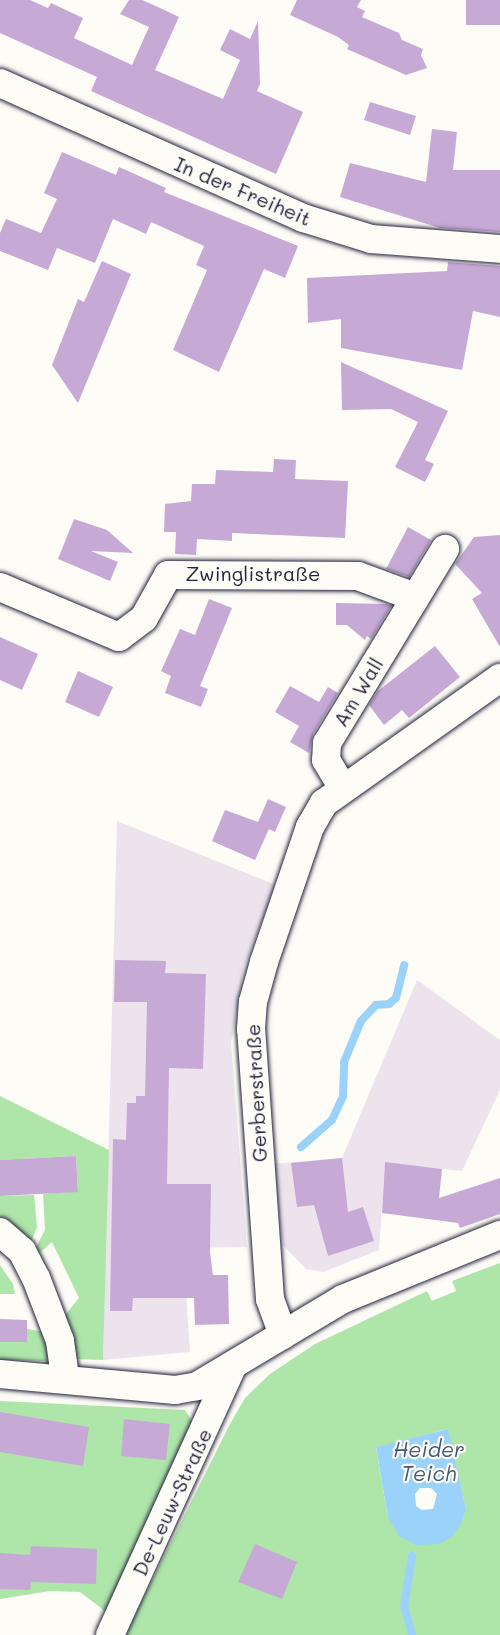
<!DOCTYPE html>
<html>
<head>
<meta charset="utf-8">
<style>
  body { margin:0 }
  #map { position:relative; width:500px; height:1635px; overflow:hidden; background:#fdfcf7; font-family:Mali,sans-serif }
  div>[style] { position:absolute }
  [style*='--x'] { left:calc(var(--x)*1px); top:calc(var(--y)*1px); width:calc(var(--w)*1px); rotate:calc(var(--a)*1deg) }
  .built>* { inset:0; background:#ede3ed }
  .green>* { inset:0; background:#aee5a9 }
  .water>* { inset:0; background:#9bd2fa }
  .stream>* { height:8px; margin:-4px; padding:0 4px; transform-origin:4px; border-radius:4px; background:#9bd2fa }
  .building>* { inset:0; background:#c7a9d6 }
  .roads { filter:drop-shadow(0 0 2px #22223b) drop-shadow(0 0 2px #22223b) }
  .street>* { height:28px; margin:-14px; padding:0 14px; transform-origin:14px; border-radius:14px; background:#fdfcf7 }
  span { translate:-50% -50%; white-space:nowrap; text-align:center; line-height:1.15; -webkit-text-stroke:4.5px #fdfcf7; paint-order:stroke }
  .street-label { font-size:20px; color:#22223b }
  .water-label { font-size:21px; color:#465774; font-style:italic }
</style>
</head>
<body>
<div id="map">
  <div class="built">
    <div style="clip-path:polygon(117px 821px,276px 885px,244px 967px,231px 1043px,247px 1247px,183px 1248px,190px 1352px,103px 1360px)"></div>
    <div style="clip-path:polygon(417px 980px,500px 1040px,500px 1090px,462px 1171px,385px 1163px,379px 1250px,323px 1272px,306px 1269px,283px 1245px,271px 1164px,342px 1158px)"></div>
  </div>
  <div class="green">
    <div style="clip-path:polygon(0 1096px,109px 1150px,103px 1360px,76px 1359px,61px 1320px,79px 1298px,52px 1242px,35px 1257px,33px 1253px,45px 1230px,43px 1194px,78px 1191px,76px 1156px,0 1160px)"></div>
    <div style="clip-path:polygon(34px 1195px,37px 1227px,29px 1247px,0 1231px,0 1196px)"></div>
    <div style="clip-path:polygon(evenodd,500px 1263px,500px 1635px,125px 1635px,230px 1424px,245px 1398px,270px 1374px,315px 1344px,427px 1291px,432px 1301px,456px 1291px,452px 1281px,500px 1263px,447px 1429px,466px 1509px,388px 1518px,376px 1448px,447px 1429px)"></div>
    <div style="clip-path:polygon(0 1265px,13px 1284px,15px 1294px,0 1294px)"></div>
    <div style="clip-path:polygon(27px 1329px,52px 1333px,54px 1361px,0 1360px,0 1342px,26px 1342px)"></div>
    <div style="clip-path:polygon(0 1401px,185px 1410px,194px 1424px,114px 1618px,80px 1592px,50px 1591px,0 1599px)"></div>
  </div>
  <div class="water">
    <div style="clip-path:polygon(evenodd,448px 1429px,466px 1509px,460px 1526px,451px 1537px,440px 1544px,416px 1545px,399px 1536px,388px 1518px,376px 1447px,448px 1429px,420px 1488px,431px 1488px,437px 1494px,433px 1509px,422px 1510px,416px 1506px,415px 1494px,420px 1488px)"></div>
  </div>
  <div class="stream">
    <div style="--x:301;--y:1147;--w:41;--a:-41.1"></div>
    <div style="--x:332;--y:1120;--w:26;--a:-65"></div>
    <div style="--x:343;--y:1096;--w:34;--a:-88"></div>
    <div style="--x:344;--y:1062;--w:44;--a:-67.5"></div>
    <div style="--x:361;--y:1021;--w:22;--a:-47"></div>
    <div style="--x:376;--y:1005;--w:13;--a:-4"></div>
    <div style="--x:389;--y:1004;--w:9;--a:-41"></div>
    <div style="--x:396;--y:998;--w:34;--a:-76"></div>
    <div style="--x:412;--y:1635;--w:30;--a:-105"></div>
    <div style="--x:404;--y:1606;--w:51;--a:-80.9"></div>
  </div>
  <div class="building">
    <div style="clip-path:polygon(0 0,30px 0,48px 8px,51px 3px,83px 18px,74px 38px,132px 65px,149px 27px,120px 14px,129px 0,142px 0,158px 7px,179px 17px,155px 70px,223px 99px,240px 60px,220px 50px,230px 29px,250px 39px,258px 21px,260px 84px,257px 91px,303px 112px,276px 174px,91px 91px,97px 77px,0 33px)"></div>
    <div style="clip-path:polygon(297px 0,361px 0,357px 7px,365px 11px,362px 17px,399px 33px,402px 40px,423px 49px,421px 55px,427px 68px,406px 75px,347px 49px,349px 45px,338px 37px,290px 15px)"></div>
    <div style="clip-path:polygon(466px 0,500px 0,500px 25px,466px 25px)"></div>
    <div style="clip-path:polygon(370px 102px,416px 116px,410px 135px,364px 120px)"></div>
    <div style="clip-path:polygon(432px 129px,457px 132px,453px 170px,500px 170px,500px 232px,440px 228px,340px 197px,350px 163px,426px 182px)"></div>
    <div style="clip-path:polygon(62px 152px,116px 175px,119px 167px,166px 188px,164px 192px,298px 246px,285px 278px,264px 269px,219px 372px,173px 350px,207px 270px,196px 265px,204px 246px,151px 222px,146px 234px,113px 219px,95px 263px,57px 248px,48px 270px,0 251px,0 233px,6px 219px,41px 233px,57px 199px,44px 193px)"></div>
    <div style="clip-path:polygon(102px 261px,131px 274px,78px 403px,52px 365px,78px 299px,84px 302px)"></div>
    <div style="clip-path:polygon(448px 262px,500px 266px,500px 317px,473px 311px,462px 370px,341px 348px,341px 319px,308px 323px,307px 278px,447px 271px)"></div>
    <div style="clip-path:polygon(341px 362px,448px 411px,425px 460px,434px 464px,425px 482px,395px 467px,418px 422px,391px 409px,342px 410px)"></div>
    <div style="clip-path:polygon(274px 459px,296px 460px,295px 479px,348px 481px,345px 538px,232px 533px,232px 541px,197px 539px,196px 555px,175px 554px,176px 532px,164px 532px,165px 504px,191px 501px,192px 484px,215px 484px,216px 470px,273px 472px)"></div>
    <div style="clip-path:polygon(74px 519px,107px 530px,133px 553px,91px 551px,118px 562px,110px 581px,58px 559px)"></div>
    <div style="clip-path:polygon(408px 527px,431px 540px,409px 577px,386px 569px)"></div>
    <div style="clip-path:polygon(500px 535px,500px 647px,472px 599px,482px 593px,455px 564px,474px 537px)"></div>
    <div style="clip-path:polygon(209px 599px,232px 608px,200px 686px,208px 689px,201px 707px,165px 693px,171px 676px,161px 671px,180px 629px,195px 635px)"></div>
    <div style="clip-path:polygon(336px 603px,386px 604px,391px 606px,371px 639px,367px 636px,365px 640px,347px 625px,336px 625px)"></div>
    <div style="clip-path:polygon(0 637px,38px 654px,22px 690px,0 680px)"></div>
    <div style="clip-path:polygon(435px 646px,460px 677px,409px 718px,402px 710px,384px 725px,369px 705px,378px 691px)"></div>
    <div style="clip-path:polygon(78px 671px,113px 687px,99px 717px,65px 702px)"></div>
    <div style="clip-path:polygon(290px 686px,319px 702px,328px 687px,338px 693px,313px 734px,309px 753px,290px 742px,299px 726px,275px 712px)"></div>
    <div style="clip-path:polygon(268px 799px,286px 807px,275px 832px,269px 829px,255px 860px,212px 841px,225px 810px,258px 822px)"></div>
    <div style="clip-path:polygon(115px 960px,166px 961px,165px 973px,206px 974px,203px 1069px,169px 1068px,167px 1184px,211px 1184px,210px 1252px,213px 1275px,228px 1275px,229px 1324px,195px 1325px,194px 1298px,133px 1298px,132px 1311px,110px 1311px,113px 1139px,126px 1140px,127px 1103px,136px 1103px,136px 1096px,145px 1096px,147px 1002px,114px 1002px)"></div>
    <div style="clip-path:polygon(76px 1156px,78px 1192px,0 1196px,0 1160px)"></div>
    <div style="clip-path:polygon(342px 1158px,348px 1212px,363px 1207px,374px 1241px,328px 1256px,314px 1205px,297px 1207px,291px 1163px)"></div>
    <div style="clip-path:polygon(385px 1162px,442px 1169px,439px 1198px,500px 1178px,500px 1214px,460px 1228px,458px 1223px,382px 1213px)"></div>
    <div style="clip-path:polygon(0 1319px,27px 1320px,27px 1342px,0 1342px)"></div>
    <div style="clip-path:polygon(0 1412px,89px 1427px,83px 1466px,0 1452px)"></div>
    <div style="clip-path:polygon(124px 1419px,170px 1424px,166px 1460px,121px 1456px)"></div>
    <div style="clip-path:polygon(255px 1544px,297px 1562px,282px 1599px,238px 1582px)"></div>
    <div style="clip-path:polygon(31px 1546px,97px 1549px,96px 1584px,31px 1582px,30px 1590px,0 1589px,0 1553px,30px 1555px)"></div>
  </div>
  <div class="roads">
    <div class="street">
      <div style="--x:0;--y:83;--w:332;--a:24"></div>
      <div style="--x:303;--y:218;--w:71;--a:17.2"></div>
      <div style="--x:371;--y:239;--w:129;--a:4.4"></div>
      <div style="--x:0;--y:587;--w:129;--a:22.8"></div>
      <div style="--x:119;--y:637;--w:31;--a:-37"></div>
      <div style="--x:144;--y:618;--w:49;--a:-60.8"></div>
      <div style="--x:168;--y:575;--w:190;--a:0.3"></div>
      <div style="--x:358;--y:576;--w:49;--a:20.3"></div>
      <div style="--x:404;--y:593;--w:12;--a:35"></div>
      <div style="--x:414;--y:600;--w:167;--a:121.3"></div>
      <div style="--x:327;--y:743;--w:17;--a:93"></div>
      <div style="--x:326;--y:760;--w:31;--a:59"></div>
      <div style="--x:414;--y:600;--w:60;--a:-58.7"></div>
      <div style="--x:0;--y:1232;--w:29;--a:41"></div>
      <div style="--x:22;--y:1251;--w:30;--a:63"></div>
      <div style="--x:36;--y:1278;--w:67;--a:69.1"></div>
      <div style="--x:60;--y:1341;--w:37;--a:82"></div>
      <div style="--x:283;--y:1335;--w:38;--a:-110"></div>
      <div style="--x:270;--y:1299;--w:271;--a:-94"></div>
      <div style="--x:251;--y:1029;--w:27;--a:-86"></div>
      <div style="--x:253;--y:1002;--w:41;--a:-74.6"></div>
      <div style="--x:264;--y:962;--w:143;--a:-71.2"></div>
      <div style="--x:310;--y:827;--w:28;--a:-60"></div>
      <div style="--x:324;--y:803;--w:216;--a:-35.4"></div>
      <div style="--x:0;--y:1374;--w:176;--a:5.2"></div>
      <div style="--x:175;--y:1390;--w:22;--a:-10"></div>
      <div style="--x:197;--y:1386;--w:170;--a:-30.8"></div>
      <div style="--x:343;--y:1299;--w:170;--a:-22.2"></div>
      <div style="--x:110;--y:1635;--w:292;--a:-65.5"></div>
    </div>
  </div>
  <div class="street-label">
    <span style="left:243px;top:191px;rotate:23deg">In der Freiheit</span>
    <span style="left:253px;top:573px">Zwinglistraße</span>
    <span style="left:358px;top:692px;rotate:-59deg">Am Wall</span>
    <span style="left:256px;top:1093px;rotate:-93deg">Gerberstraße</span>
    <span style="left:172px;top:1502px;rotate:-65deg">De-Leuw-Straße</span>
  </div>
  <div class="water-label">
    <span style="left:429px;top:1461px">Heider<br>Teich</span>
  </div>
</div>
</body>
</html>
